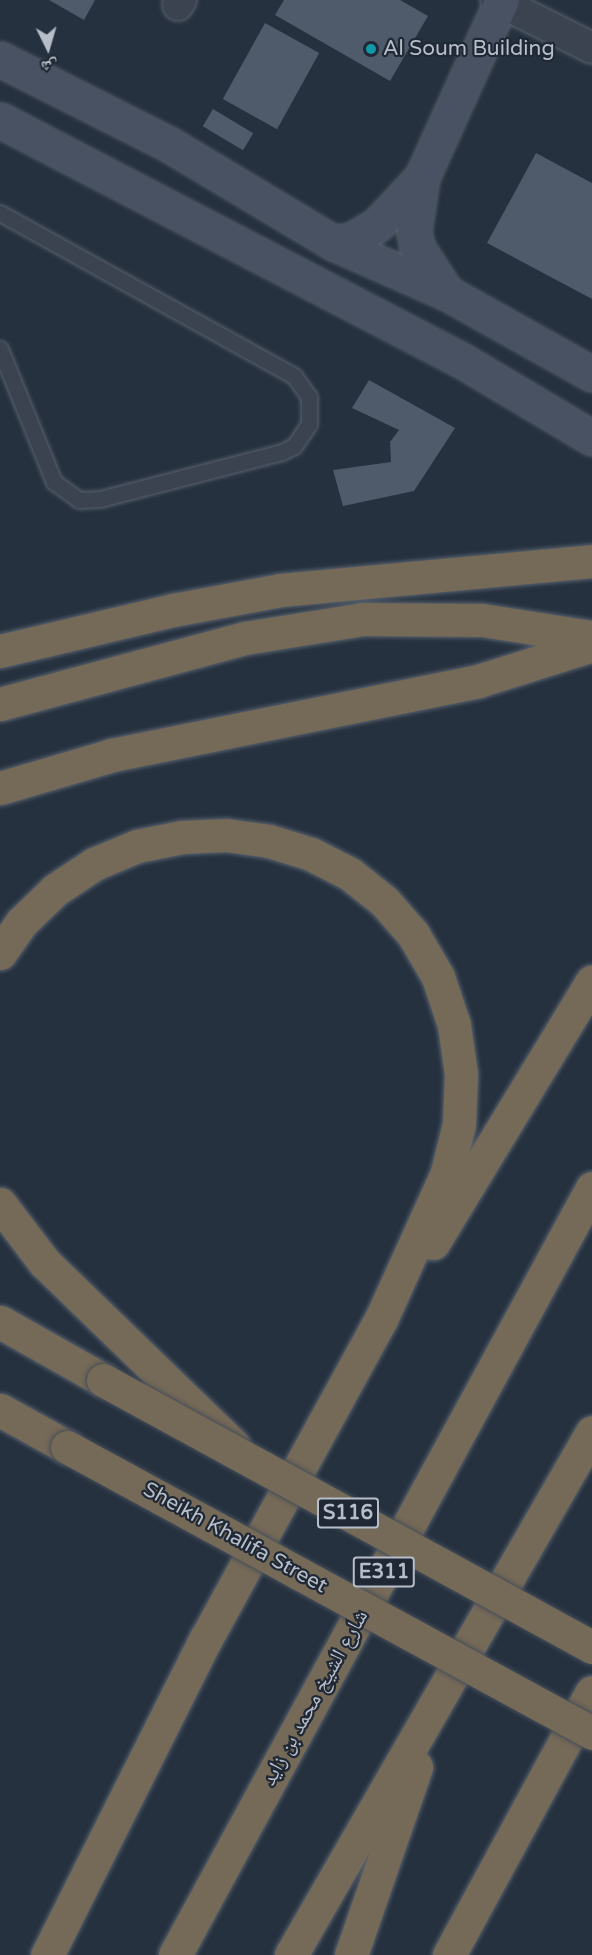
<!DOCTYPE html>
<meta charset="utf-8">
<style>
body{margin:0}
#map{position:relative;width:592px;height:1955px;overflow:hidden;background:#26313f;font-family:"Varela Round","Noto Naskh Arabic",sans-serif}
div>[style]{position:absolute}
.building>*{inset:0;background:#4f5a6a;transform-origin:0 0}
.roads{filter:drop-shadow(0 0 2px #58616d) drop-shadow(0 0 2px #58616d)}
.lane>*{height:15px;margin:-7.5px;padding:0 7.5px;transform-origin:7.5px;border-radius:7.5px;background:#3a434f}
.street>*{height:30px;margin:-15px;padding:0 15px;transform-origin:15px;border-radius:15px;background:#3a434f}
.secondary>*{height:33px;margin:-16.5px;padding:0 16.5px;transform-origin:16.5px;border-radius:16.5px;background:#485262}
.highway>*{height:33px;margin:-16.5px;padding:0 16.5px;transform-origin:16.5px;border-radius:16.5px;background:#756957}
.bridges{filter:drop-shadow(0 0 2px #454e5a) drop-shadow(0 0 2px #454e5a)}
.highway-bridge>*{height:33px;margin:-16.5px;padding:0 16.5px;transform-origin:16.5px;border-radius:16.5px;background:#756957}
.dots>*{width:16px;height:16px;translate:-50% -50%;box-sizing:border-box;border:3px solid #1f2834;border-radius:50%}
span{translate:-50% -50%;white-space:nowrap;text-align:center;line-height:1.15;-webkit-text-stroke:4.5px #1f2834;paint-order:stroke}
.shield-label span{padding:2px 4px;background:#1f2834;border:2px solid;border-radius:4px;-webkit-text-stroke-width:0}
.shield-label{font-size:20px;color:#b6beca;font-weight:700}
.poi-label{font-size:21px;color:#b6beca}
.left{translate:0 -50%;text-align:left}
.street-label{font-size:21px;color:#b6beca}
.north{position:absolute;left:18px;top:18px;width:60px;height:60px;-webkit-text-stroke:4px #1f2834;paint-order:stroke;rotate:175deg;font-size:16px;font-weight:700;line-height:24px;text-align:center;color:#b6beca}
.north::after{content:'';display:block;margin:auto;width:21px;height:27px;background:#b6beca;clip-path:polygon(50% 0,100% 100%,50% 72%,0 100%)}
</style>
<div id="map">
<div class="building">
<i style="clip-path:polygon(49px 0,95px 0,84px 20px)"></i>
<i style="clip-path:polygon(284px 0,400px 0,428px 16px,390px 81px,275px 15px)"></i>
<i style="left:265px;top:23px;width:62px;height:87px;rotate:29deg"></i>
<i style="left:213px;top:109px;width:47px;height:20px;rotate:31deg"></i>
<i style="clip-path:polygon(536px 153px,592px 183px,592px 299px,487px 243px)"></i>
<i style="clip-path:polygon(369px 380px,455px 428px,414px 491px,343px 506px,333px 470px,391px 462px,390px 442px,399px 430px,352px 408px)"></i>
</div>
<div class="roads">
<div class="lane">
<i style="left:0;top:213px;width:336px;rotate:29deg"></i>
<i style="left:294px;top:376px;width:26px;rotate:54deg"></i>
<i style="left:309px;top:397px;width:27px;rotate:90deg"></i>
<i style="left:309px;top:424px;width:27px;rotate:124deg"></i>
<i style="left:294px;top:446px;width:13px;rotate:153deg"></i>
<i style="left:282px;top:452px;width:188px;rotate:165.5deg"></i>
<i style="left:100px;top:499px;width:21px;rotate:177deg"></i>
<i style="left:79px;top:500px;width:31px;rotate:-144deg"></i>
<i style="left:54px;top:482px;width:144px;rotate:-112.1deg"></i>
</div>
<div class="street">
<i style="left:496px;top:0;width:107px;rotate:26.6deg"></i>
<i style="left:178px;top:5px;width:6px;rotate:-59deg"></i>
</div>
<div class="secondary">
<i style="left:0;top:59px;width:191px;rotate:26.8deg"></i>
<i style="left:170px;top:145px;width:191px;rotate:30.9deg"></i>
<i style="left:334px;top:243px;width:124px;rotate:23.9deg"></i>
<i style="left:447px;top:293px;width:166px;rotate:29.2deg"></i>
<i style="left:0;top:120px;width:522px;rotate:27.5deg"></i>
<i style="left:463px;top:361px;width:150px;rotate:30.8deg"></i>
<i style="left:334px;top:243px;width:17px;rotate:-10deg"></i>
<i style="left:351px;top:240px;width:30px;rotate:-30deg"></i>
<i style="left:377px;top:225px;width:66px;rotate:-46.8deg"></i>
<i style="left:446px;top:292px;width:54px;rotate:-122.8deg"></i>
<i style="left:417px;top:247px;width:16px;rotate:-101deg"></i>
<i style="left:414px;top:231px;width:55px;rotate:-81.6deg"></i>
<i style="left:422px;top:177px;width:194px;rotate:-65.7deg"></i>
</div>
<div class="highway">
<i style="left:0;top:651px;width:178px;rotate:-13.3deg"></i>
<i style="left:173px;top:610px;width:110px;rotate:-10.5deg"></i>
<i style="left:281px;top:590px;width:312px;rotate:-5.3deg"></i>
<i style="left:0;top:704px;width:254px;rotate:-15.1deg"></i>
<i style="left:245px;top:638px;width:120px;rotate:-9.1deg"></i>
<i style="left:363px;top:619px;width:119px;rotate:0.5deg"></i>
<i style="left:482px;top:620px;width:111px;rotate:8.8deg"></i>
<i style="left:0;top:788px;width:117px;rotate:-16.4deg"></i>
<i style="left:112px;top:755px;width:373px;rotate:-11.4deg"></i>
<i style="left:478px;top:681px;width:120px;rotate:-17.5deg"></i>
<i style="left:0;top:953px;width:38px;rotate:-55deg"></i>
<i style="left:22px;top:922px;width:46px;rotate:-44.1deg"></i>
<i style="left:55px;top:890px;width:47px;rotate:-33.7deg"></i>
<i style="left:94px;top:864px;width:47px;rotate:-22.7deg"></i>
<i style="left:137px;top:846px;width:46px;rotate:-11.3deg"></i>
<i style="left:182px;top:837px;width:44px;rotate:-2.6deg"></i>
<i style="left:226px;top:835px;width:43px;rotate:7.9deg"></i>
<i style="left:269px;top:841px;width:44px;rotate:17.2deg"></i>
<i style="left:311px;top:854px;width:44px;rotate:27.1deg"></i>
<i style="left:350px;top:874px;width:43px;rotate:38.5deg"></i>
<i style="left:384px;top:901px;width:44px;rotate:48.7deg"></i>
<i style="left:413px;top:934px;width:50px;rotate:59.8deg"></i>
<i style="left:438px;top:977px;width:51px;rotate:71.6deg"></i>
<i style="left:454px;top:1025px;width:49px;rotate:81.9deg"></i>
<i style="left:461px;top:1074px;width:50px;rotate:92.3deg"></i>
<i style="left:459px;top:1124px;width:50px;rotate:103.8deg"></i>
<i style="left:447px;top:1173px;width:160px;rotate:114.3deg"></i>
<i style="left:381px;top:1319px;width:364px;rotate:118.7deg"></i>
<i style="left:206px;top:1638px;width:355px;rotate:116.6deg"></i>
<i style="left:0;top:1204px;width:73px;rotate:52.8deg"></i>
<i style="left:44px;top:1262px;width:264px;rotate:44.1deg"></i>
<i style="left:433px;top:1243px;width:306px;rotate:-58.7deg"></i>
<i style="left:0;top:1322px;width:118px;rotate:29.4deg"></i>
<i style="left:0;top:1410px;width:77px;rotate:28.9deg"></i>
<i style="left:175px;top:1955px;width:873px;rotate:-61.47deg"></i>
<i style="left:291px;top:1955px;width:603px;rotate:-60.08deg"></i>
<i style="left:351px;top:1955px;width:199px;rotate:-70.9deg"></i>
<i style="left:449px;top:1955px;width:299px;rotate:-61.5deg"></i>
</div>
</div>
<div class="bridges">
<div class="highway-bridge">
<i style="left:103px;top:1380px;width:557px;rotate:28.64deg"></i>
<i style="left:67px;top:1447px;width:598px;rotate:28.58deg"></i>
</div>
</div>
<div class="dots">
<i style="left:371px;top:49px;background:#0f9aa8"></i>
</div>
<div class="shield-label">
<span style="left:348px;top:1513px">S116</span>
<span style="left:384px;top:1572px">E311</span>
</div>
<div class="poi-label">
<span class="left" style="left:383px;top:49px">Al Soum Building</span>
</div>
<div class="street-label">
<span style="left:235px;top:1538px;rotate:29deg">Sheikh Khalifa Street</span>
<span style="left:315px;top:1698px;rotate:-61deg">شارع الشيخ محمد بن زايد</span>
</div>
<div class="north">ش</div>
</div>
